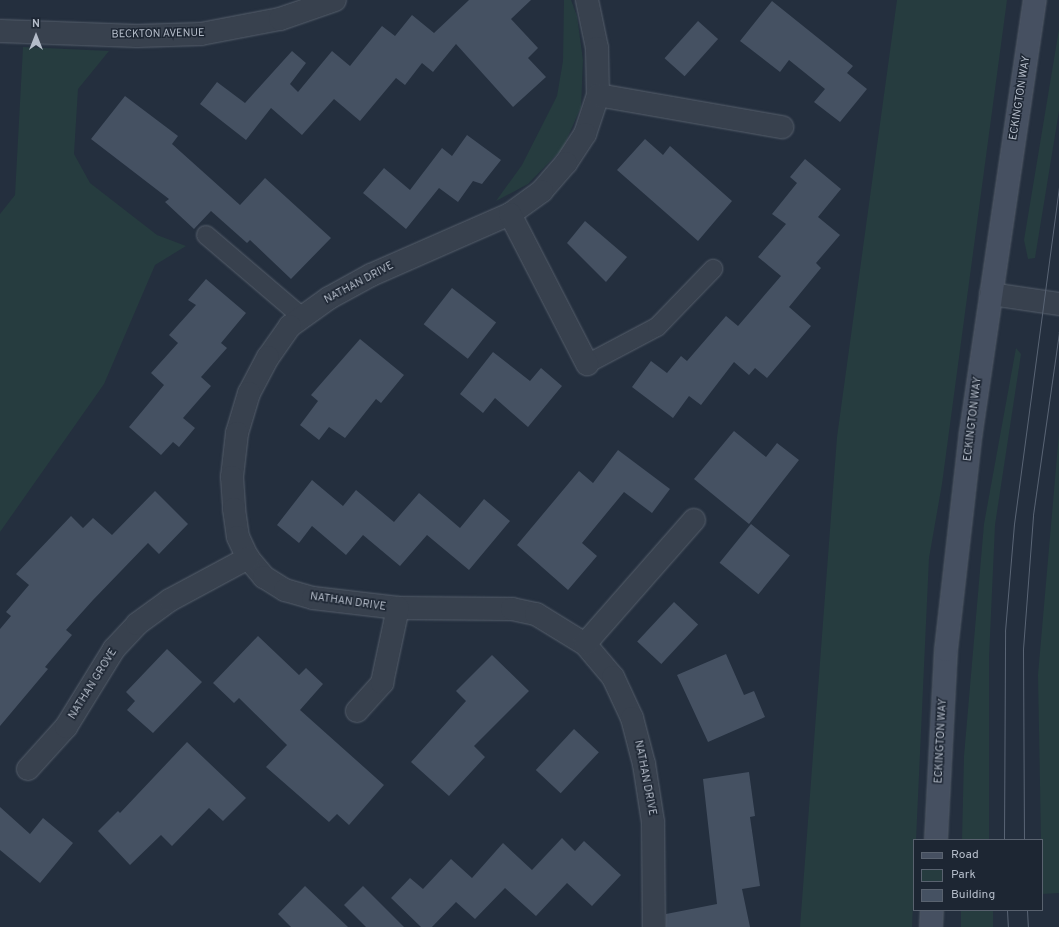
<!DOCTYPE html>
<style>
body{margin:0}
#map{position:relative;width:1059px;height:927px;overflow:hidden;background:#242f3e;font-family:Overpass,sans-serif}
div>[style]{position:absolute}
.green>*{inset:0;background:#263c3f;transform-origin:0 0}
.building>*{inset:0;background:#455162;transform-origin:0 0}
.roads{filter:drop-shadow(0 0 1px #565f6c) drop-shadow(0 0 1px #565f6c)}
.lane>*{height:18px;margin:-9px;padding:0 9px;transform-origin:9px;border-radius:9px;background:#38414e}
.street>*{height:22px;margin:-11px;padding:0 11px;transform-origin:11px;border-radius:11px;background:#38414e}
.secondary>*{height:22px;margin:-11px;padding:0 11px;transform-origin:11px;border-radius:11px;background:#465061}
.tram>*{height:1px;margin:-0.5px;padding:0 0.5px;transform-origin:0.5px;border-radius:0.5px;background:#5a6575}
span{translate:-50% -50%;white-space:nowrap;text-align:center;line-height:1.15;-webkit-text-stroke:3px #1d2633;paint-order:stroke}
.street-label{font-size:11px;color:#b4bcc9}
.legend{position:absolute;left:913px;top:839px;width:130px;height:72px;box-sizing:border-box;background:#1d2633;border:1px solid #59626f;margin:0;padding:5px 7px;list-style:none;font-size:12px;color:#b4bcc9}
.legend li{display:flex;align-items:center;gap:8px;height:20px}
.legend b{width:20px;border:1px solid #59626f}
.north{position:absolute;left:16px;top:16px;width:40px;height:40px;-webkit-text-stroke:3px #1d2633;paint-order:stroke;rotate:0deg;font-size:11px;font-weight:700;line-height:16px;text-align:center;color:#b4bcc9}
.north::after{content:'';display:block;margin:auto;width:14px;height:18px;background:#b4bcc9;clip-path:polygon(50% 0,100% 100%,50% 72%,0 100%)}
</style>
<div id="map">
<div class="green">
<i style="clip-path:polygon(564px 0,571px 0,577px 16px,583px 60px,581px 107px,563px 148px,528px 184px,496px 201px,522px 165px,557px 96px,563px 61px)"></i>
<i style="clip-path:polygon(897px 0,1007px 0,942px 484px,929px 558px,912px 927px,800px 927px,837px 437px)"></i>
<i style="clip-path:polygon(1059px 29px,1059px 111px,1035px 258px,1028px 259px,1024px 240px)"></i>
<i style="clip-path:polygon(23px 47px,109px 51px,78px 89px,74px 154px,90px 183px,157px 235px,186px 246px,155px 265px,104px 384px,0 532px,0 214px,15px 195px)"></i>
<i style="clip-path:polygon(1016px 348px,1021px 354px,995px 525px,989px 658px,989px 840px,962px 840px,964px 756px,984px 524px)"></i>
<i style="clip-path:polygon(1059px 433px,1059px 893px,1042px 894px,1038px 675px)"></i>
<i style="left:961px;top:910px;width:32px;height:17px"></i>
</div>
<div class="building">
<i style="clip-path:polygon(469px 0,531px 0,511px 19px,538px 48px,528px 58px,546px 77px,513px 107px,456px 44px,433px 72px,422px 63px,405px 85px,396px 78px,360px 121px,334px 99px,302px 135px,271px 108px,246px 140px,200px 104px,217px 82px,245px 103px,292px 51px,306px 63px,290px 84px,298px 92px,332px 51px,350px 66px,382px 26px,395px 36px,412px 15px,434px 33px)"></i>
<i style="clip-path:polygon(772px 1px,853px 66px,847px 73px,867px 89px,840px 122px,814px 102px,825px 89px,789px 60px,780px 72px,740px 41px)"></i>
<i style="left:698px;top:21px;width:27px;height:50px;rotate:42deg"></i>
<i style="clip-path:polygon(125px 96px,178px 136px,172px 144px,240px 205px,265px 178px,331px 238px,291px 279px,250px 240px,247px 243px,211px 211px,194px 229px,165px 202px,169px 199px,91px 139px)"></i>
<i style="clip-path:polygon(467px 135px,501px 160px,482px 184px,473px 181px,458px 202px,439px 188px,406px 229px,363px 193px,384px 168px,410px 190px,442px 148px,452px 156px)"></i>
<i style="clip-path:polygon(645px 139px,663px 155px,670px 146px,732px 201px,698px 241px,617px 170px)"></i>
<i style="clip-path:polygon(805px 159px,841px 189px,818px 217px,840px 235px,816px 263px,821px 268px,789px 307px,811px 326px,767px 378px,755px 368px,749px 375px,734px 362px,701px 405px,689px 396px,673px 418px,632px 387px,651px 361px,667px 373px,681px 356px,687px 361px,726px 316px,738px 326px,781px 276px,758px 257px,786px 224px,772px 214px,797px 183px,790px 177px)"></i>
<i style="clip-path:polygon(585px 221px,627px 257px,606px 282px,567px 243px)"></i>
<i style="clip-path:polygon(206px 279px,246px 313px,221px 343px,227px 348px,201px 377px,211px 386px,183px 418px,195px 428px,179px 447px,173px 442px,161px 455px,129px 427px,164px 385px,151px 373px,178px 343px,169px 335px,196px 305px,188px 300px)"></i>
<i style="left:452px;top:288px;width:56px;height:46px;rotate:38deg"></i>
<i style="clip-path:polygon(360px 339px,404px 375px,381px 403px,376px 399px,345px 438px,329px 427px,319px 440px,300px 425px,318px 401px,311px 395px)"></i>
<i style="clip-path:polygon(493px 352px,530px 381px,541px 368px,562px 386px,528px 427px,495px 398px,483px 413px,460px 394px)"></i>
<i style="clip-path:polygon(734px 431px,766px 457px,777px 443px,799px 460px,749px 524px,694px 479px)"></i>
<i style="clip-path:polygon(618px 450px,670px 489px,652px 513px,624px 492px,582px 543px,597px 556px,568px 590px,517px 545px,579px 471px,593px 483px)"></i>
<i style="clip-path:polygon(312px 480px,343px 506px,356px 490px,394px 522px,419px 493px,460px 528px,484px 499px,510px 521px,469px 570px,427px 535px,400px 566px,363px 535px,346px 555px,312px 526px,299px 543px,277px 525px)"></i>
<i style="clip-path:polygon(155px 491px,188px 524px,159px 554px,148px 543px,93px 600px,66px 630px,72px 635px,45px 667px,48px 669px,0 726px,0 629px,11px 616px,6px 612px,29px 585px,16px 574px,71px 516px,83px 528px,93px 518px,112px 535px)"></i>
<i style="left:751px;top:524px;width:50px;height:50px;rotate:39deg"></i>
<i style="left:674px;top:602px;width:33px;height:54px;rotate:43deg"></i>
<i style="clip-path:polygon(258px 636px,299px 675px,306px 668px,323px 684px,300px 710px,384px 785px,349px 825px,337px 814px,329px 822px,266px 767px,287px 745px,239px 698px,234px 703px,213px 683px)"></i>
<i style="clip-path:polygon(167px 649px,202px 682px,153px 733px,127px 710px,135px 701px,126px 692px)"></i>
<i style="clip-path:polygon(726px 654px,744px 695px,754px 691px,765px 717px,708px 742px,677px 675px)"></i>
<i style="clip-path:polygon(492px 655px,529px 691px,474px 746px,485px 757px,449px 796px,411px 762px,466px 701px,456px 691px)"></i>
<i style="left:574px;top:729px;width:34px;height:56px;rotate:43deg"></i>
<i style="clip-path:polygon(187px 742px,246px 798px,223px 821px,209px 808px,172px 846px,161px 835px,130px 865px,98px 831px,118px 811px,120px 813px)"></i>
<i style="clip-path:polygon(749px 772px,755px 816px,750px 817px,760px 886px,742px 889px,750px 927px,666px 927px,666px 914px,717px 904px,703px 779px)"></i>
<i style="clip-path:polygon(0 807px,30px 834px,43px 818px,73px 843px,40px 883px,0 850px)"></i>
<i style="clip-path:polygon(562px 838px,575px 851px,584px 841px,621px 875px,592px 906px,567px 883px,536px 916px,505px 888px,475px 919px,456px 902px,432px 927px,421px 927px,391px 898px,410px 878px,423px 889px,451px 859px,472px 878px,503px 843px,532px 870px)"></i>
<i style="clip-path:polygon(305px 886px,348px 927px,291px 927px,278px 914px)"></i>
<i style="clip-path:polygon(363px 886px,404px 927px,366px 927px,344px 905px)"></i>
</div>
<div class="roads">
<div class="lane">
<i style="left:206px;top:235px;width:126px;rotate:40.5deg"></i>
<i style="left:587px;top:364px;width:79px;rotate:-27.9deg"></i>
<i style="left:657px;top:327px;width:81px;rotate:-46deg"></i>
</div>
<div class="street">
<i style="left:587px;top:0;width:49px;rotate:78.2deg"></i>
<i style="left:597px;top:48px;width:47px;rotate:88.8deg"></i>
<i style="left:598px;top:95px;width:41px;rotate:108.4deg"></i>
<i style="left:585px;top:134px;width:35px;rotate:123deg"></i>
<i style="left:566px;top:163px;width:37px;rotate:131deg"></i>
<i style="left:542px;top:191px;width:39px;rotate:144deg"></i>
<i style="left:510px;top:214px;width:152px;rotate:156.3deg"></i>
<i style="left:371px;top:275px;width:48px;rotate:151.3deg"></i>
<i style="left:329px;top:298px;width:48px;rotate:144.3deg"></i>
<i style="left:290px;top:326px;width:38px;rotate:125deg"></i>
<i style="left:268px;top:357px;width:41px;rotate:117.8deg"></i>
<i style="left:249px;top:393px;width:42px;rotate:106.7deg"></i>
<i style="left:237px;top:433px;width:44px;rotate:96.5deg"></i>
<i style="left:232px;top:477px;width:32px;rotate:86deg"></i>
<i style="left:234px;top:509px;width:28px;rotate:82deg"></i>
<i style="left:238px;top:537px;width:23px;rotate:65deg"></i>
<i style="left:248px;top:558px;width:25px;rotate:50deg"></i>
<i style="left:264px;top:577px;width:25px;rotate:32deg"></i>
<i style="left:285px;top:590px;width:29px;rotate:16deg"></i>
<i style="left:313px;top:598px;width:86px;rotate:6.7deg"></i>
<i style="left:398px;top:608px;width:114px;rotate:0.5deg"></i>
<i style="left:512px;top:609px;width:25px;rotate:12deg"></i>
<i style="left:536px;top:614px;width:57px;rotate:31.5deg"></i>
<i style="left:585px;top:644px;width:43px;rotate:49.7deg"></i>
<i style="left:613px;top:677px;width:45px;rotate:65.1deg"></i>
<i style="left:632px;top:718px;width:48px;rotate:75.4deg"></i>
<i style="left:644px;top:764px;width:59px;rotate:81.2deg"></i>
<i style="left:653px;top:822px;width:105px;rotate:89.5deg"></i>
<i style="left:0;top:31px;width:137px;rotate:2.1deg"></i>
<i style="left:137px;top:36px;width:64px;rotate:-1.8deg"></i>
<i style="left:201px;top:34px;width:80px;rotate:-10.8deg"></i>
<i style="left:280px;top:19px;width:58px;rotate:-19.1deg"></i>
<i style="left:598px;top:95px;width:187px;rotate:9.9deg"></i>
<i style="left:510px;top:214px;width:169px;rotate:62.8deg"></i>
<i style="left:991px;top:294px;width:69px;rotate:8.4deg"></i>
<i style="left:585px;top:644px;width:165px;rotate:-48.7deg"></i>
<i style="left:357px;top:711px;width:38px;rotate:-48deg"></i>
<i style="left:382px;top:683px;width:77px;rotate:-78deg"></i>
<i style="left:28px;top:769px;width:57px;rotate:-47.9deg"></i>
<i style="left:66px;top:727px;width:92px;rotate:-58.4deg"></i>
<i style="left:114px;top:649px;width:34px;rotate:-47deg"></i>
<i style="left:137px;top:624px;width:41px;rotate:-36deg"></i>
<i style="left:170px;top:600px;width:89px;rotate:-28.3deg"></i>
</div>
<div class="secondary">
<i style="left:936px;top:840px;width:190px;rotate:-87deg"></i>
<i style="left:946px;top:650px;width:219px;rotate:-83.5deg"></i>
<i style="left:971px;top:432px;width:437px;rotate:-81.6deg"></i>
<i style="left:931px;top:927px;width:17px;rotate:-87deg"></i>
</div>
</div>
<div class="tram">
<i style="left:1004px;top:840px;width:209px;rotate:-89.7deg"></i>
<i style="left:1005px;top:631px;width:107px;rotate:-85.2deg"></i>
<i style="left:1014px;top:524px;width:341px;rotate:-82.4deg"></i>
<i style="left:1024px;top:840px;width:191px;rotate:-90.3deg"></i>
<i style="left:1023px;top:649px;width:134px;rotate:-85.7deg"></i>
<i style="left:1033px;top:515px;width:185px;rotate:-81.9deg"></i>
<i style="left:1007px;top:910px;width:17px;rotate:87deg"></i>
<i style="left:1027px;top:910px;width:17px;rotate:87deg"></i>
</div>
<div class="street-label">
<span style="left:158px;top:34px;rotate:-1deg">BECKTON AVENUE</span>
<span style="left:1020px;top:98px;rotate:-81deg">ECKINGTON WAY</span>
<span style="left:359px;top:283px;rotate:-28deg">NATHAN DRIVE</span>
<span style="left:973px;top:419px;rotate:-83deg">ECKINGTON WAY</span>
<span style="left:348px;top:602px;rotate:8deg">NATHAN DRIVE</span>
<span style="left:93px;top:684px;rotate:-58deg">NATHAN GROVE</span>
<span style="left:941px;top:741px;rotate:-87deg">ECKINGTON WAY</span>
<span style="left:645px;top:778px;rotate:79deg">NATHAN DRIVE</span>
</div>
<ul class="legend">
<li><b style="height:5px;background:#465061"></b>Road</li>
<li><b style="height:11px;background:#263c3f"></b>Park</li>
<li><b style="height:11px;background:#455162"></b>Building</li>
</ul>
<div class="north">N</div>
</div>
